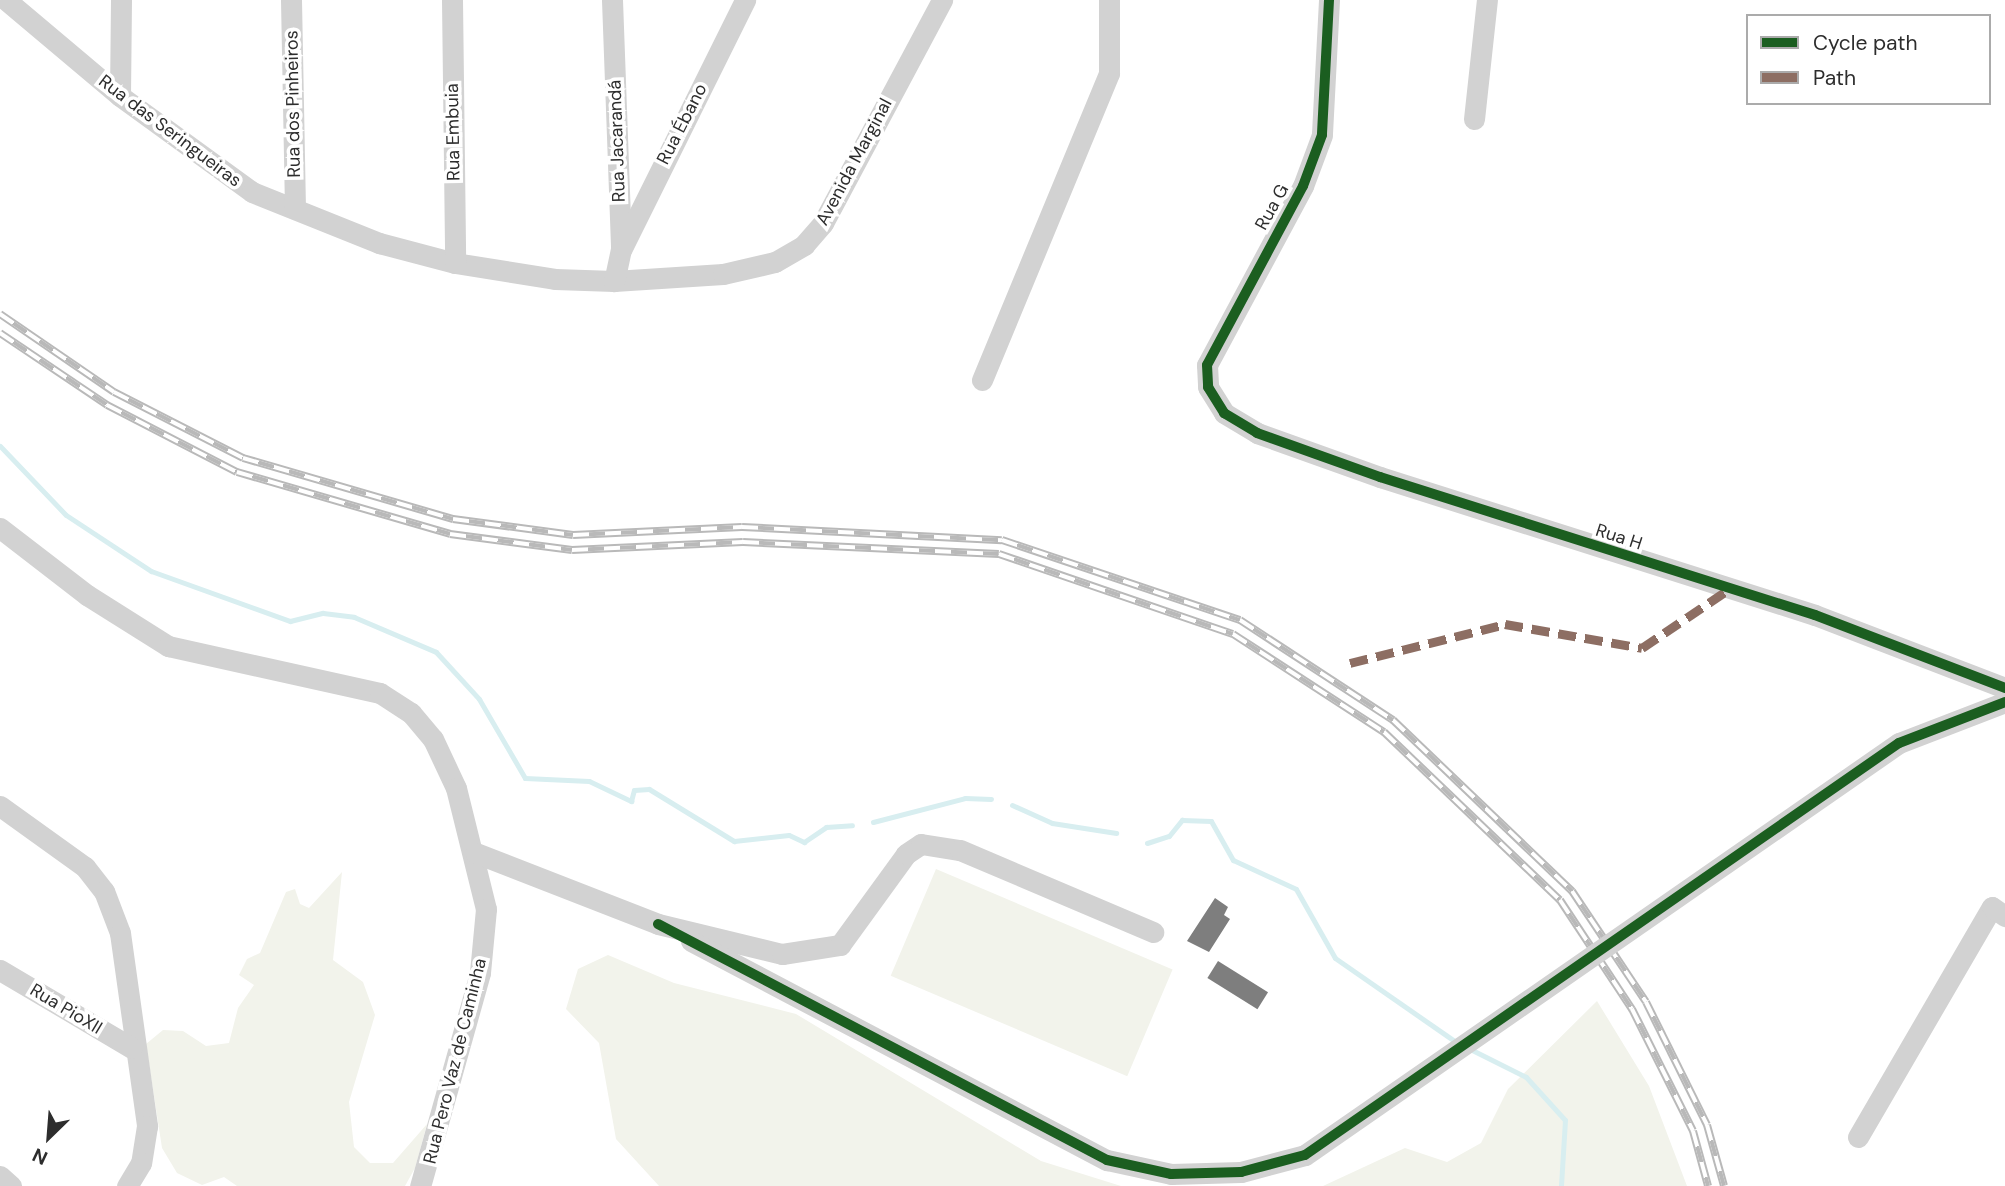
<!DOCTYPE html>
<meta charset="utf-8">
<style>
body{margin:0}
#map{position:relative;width:2005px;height:1186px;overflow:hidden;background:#fff;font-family:"DM Sans",sans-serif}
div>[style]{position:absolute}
.green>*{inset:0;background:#f2f3eb;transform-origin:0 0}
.stream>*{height:5px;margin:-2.5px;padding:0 2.5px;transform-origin:2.5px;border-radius:2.5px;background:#d8eef0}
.building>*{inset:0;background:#7e7e7e;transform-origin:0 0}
.street>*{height:21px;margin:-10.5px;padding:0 10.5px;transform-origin:10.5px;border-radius:10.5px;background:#d2d2d2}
.rail>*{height:8px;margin-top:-4px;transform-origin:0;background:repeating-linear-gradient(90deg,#fff 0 16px,#b9b9b9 0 32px);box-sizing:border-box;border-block:2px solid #b9b9b9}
.street-bridge>*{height:21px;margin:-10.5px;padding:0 10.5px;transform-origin:10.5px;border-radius:10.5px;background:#d2d2d2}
.quiet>*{height:9px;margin-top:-4.5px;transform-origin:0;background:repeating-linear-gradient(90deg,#8d6e63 0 18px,transparent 0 27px)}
.cycleway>*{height:10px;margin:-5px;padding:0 5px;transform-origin:5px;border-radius:5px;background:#1b5e20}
span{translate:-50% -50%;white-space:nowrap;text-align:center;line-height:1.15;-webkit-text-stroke:7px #fff;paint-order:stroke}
.street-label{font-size:18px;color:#2d2d2d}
.legend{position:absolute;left:1746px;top:14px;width:245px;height:91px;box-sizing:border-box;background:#fff;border:2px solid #ababab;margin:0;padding:9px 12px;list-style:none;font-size:21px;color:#2d2d2d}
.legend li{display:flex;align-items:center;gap:14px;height:35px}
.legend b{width:35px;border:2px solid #ababab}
.north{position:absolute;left:14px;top:1102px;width:70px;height:70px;-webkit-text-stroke:5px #fff;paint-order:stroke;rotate:205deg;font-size:19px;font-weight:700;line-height:28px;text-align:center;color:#2d2d2d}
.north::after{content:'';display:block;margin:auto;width:24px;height:32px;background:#2d2d2d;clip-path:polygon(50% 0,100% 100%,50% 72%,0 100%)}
</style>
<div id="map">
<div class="green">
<i style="left:936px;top:869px;width:257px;height:116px;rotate:23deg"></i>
<i style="clip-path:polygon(342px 872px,333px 960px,363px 982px,375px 1015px,349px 1102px,354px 1147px,370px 1163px,393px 1163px,427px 1124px,415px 1168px,405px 1186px,237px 1186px,224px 1177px,202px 1185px,177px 1173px,162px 1148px,146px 1044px,163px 1030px,183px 1031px,206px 1046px,229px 1043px,238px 1008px,254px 985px,239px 975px,247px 959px,260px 953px,286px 892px,295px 889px,300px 904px,309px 908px)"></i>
<i style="clip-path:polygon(608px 955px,674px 983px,796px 1014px,1041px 1161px,1121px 1186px,659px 1186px,616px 1139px,599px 1043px,566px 1009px,578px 969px)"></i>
<i style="clip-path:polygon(1597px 1001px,1649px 1086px,1687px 1186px,1323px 1186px,1405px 1148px,1447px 1162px,1481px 1143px,1508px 1089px)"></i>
</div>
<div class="stream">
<i style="left:0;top:446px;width:95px;rotate:46.3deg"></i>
<i style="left:66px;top:515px;width:102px;rotate:33.4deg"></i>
<i style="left:151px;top:571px;width:148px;rotate:19.8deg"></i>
<i style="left:290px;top:621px;width:34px;rotate:-14deg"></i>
<i style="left:323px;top:613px;width:31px;rotate:7deg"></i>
<i style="left:354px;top:617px;width:89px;rotate:23.1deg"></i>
<i style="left:436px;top:652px;width:64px;rotate:47.5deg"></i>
<i style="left:479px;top:699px;width:91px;rotate:59.8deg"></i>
<i style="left:525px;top:778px;width:64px;rotate:2.7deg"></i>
<i style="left:589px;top:781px;width:47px;rotate:25.5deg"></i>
<i style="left:631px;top:801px;width:11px;rotate:-75deg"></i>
<i style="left:634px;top:790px;width:15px;rotate:-4deg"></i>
<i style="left:649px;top:789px;width:100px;rotate:31.5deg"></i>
<i style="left:734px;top:841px;width:55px;rotate:-6.2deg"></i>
<i style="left:789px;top:835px;width:17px;rotate:25deg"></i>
<i style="left:804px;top:842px;width:27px;rotate:-34deg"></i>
<i style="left:826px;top:827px;width:26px;rotate:-4deg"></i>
<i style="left:1012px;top:805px;width:44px;rotate:24.2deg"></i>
<i style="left:1052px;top:823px;width:65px;rotate:8.9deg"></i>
<i style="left:873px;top:822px;width:95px;rotate:-14.6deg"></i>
<i style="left:965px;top:798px;width:26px;rotate:2deg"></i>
<i style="left:1147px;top:843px;width:23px;rotate:-18deg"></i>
<i style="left:1169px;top:836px;width:21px;rotate:-51deg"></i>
<i style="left:1182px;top:820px;width:29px;rotate:2deg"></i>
<i style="left:1211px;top:821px;width:45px;rotate:60.6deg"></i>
<i style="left:1233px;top:860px;width:69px;rotate:24.7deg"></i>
<i style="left:1296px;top:889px;width:79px;rotate:60.5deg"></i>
<i style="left:1335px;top:958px;width:147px;rotate:34.8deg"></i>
<i style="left:1468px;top:1048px;width:65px;rotate:26.6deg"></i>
<i style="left:1526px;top:1077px;width:58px;rotate:47.8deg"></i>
<i style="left:1565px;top:1120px;width:66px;rotate:93.5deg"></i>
</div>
<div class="building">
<i style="clip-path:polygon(1215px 898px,1228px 907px,1224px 915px,1230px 919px,1209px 952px,1187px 941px)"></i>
<i style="left:1218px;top:961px;width:59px;height:20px;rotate:32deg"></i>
</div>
<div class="street">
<i style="left:6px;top:0;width:149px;rotate:40.1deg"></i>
<i style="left:120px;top:96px;width:163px;rotate:36deg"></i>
<i style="left:252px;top:192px;width:137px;rotate:21.9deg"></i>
<i style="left:379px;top:243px;width:79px;rotate:14.7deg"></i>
<i style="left:455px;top:263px;width:101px;rotate:9.1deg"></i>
<i style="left:555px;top:279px;width:59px;rotate:1.9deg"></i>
<i style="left:614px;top:281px;width:109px;rotate:-3.7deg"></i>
<i style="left:723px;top:274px;width:53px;rotate:-13deg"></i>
<i style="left:775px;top:262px;width:34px;rotate:-30deg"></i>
<i style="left:804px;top:245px;width:29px;rotate:-49deg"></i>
<i style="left:823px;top:223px;width:253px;rotate:-61.9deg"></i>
<i style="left:291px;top:0;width:209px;rotate:88.9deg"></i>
<i style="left:452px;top:0;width:263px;rotate:89.3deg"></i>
<i style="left:612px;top:0;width:249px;rotate:87.9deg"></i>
<i style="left:621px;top:249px;width:33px;rotate:102deg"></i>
<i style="left:1329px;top:0;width:135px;rotate:93deg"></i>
<i style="left:1322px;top:135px;width:54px;rotate:110.4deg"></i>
<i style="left:1303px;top:186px;width:203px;rotate:118.2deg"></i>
<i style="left:1207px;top:365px;width:22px;rotate:87deg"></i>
<i style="left:1208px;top:387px;width:31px;rotate:58deg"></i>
<i style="left:1224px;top:413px;width:39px;rotate:31deg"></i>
<i style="left:1257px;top:433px;width:131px;rotate:19.7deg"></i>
<i style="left:1380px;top:477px;width:456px;rotate:17.6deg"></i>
<i style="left:1815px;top:615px;width:204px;rotate:21deg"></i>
<i style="left:120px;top:96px;width:96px;rotate:-89.4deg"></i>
<i style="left:1474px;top:119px;width:120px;rotate:-83.8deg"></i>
<i style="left:622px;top:248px;width:277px;rotate:-63.6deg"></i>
<i style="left:982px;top:380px;width:332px;rotate:-67.5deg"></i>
<i style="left:1109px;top:73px;width:73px;rotate:-90deg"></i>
<i style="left:0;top:528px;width:110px;rotate:37.6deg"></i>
<i style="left:87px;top:595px;width:96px;rotate:32.2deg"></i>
<i style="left:168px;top:646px;width:217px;rotate:12.5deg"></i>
<i style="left:380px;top:693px;width:37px;rotate:33deg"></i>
<i style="left:411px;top:713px;width:34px;rotate:50deg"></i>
<i style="left:433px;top:739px;width:54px;rotate:64.9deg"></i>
<i style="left:456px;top:788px;width:125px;rotate:76.1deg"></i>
<i style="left:486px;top:909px;width:64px;rotate:95.4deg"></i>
<i style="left:480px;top:973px;width:221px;rotate:105.7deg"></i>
<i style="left:1899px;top:743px;width:114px;rotate:-21.1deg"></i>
<i style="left:0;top:806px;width:105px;rotate:35.7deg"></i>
<i style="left:85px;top:867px;width:31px;rotate:52deg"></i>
<i style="left:104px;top:891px;width:45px;rotate:69.1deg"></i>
<i style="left:120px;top:933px;width:195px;rotate:82deg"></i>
<i style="left:147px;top:1126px;width:37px;rotate:99deg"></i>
<i style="left:141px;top:1163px;width:27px;rotate:121deg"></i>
<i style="left:476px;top:853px;width:195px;rotate:21.3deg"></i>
<i style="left:658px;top:924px;width:128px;rotate:13.6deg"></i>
<i style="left:782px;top:954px;width:59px;rotate:-8.8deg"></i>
<i style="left:840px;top:945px;width:112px;rotate:-54deg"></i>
<i style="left:906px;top:854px;width:18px;rotate:-34deg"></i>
<i style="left:921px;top:844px;width:39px;rotate:9deg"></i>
<i style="left:960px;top:850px;width:210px;rotate:23deg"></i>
<i style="left:691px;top:941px;width:470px;rotate:27.8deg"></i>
<i style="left:0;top:970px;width:153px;rotate:30.6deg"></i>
<i style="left:1858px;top:1137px;width:266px;rotate:-59.8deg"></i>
<i style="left:1992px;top:907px;width:16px;rotate:35deg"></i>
<i style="left:0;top:1176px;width:15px;rotate:42deg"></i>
</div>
<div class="rail">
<i style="left:0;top:314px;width:138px;rotate:34.4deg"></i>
<i style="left:114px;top:392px;width:145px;rotate:27.1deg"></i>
<i style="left:243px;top:458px;width:219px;rotate:16.2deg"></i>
<i style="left:453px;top:519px;width:121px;rotate:7.6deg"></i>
<i style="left:573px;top:535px;width:169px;rotate:-2.7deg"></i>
<i style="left:742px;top:527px;width:260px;rotate:2.9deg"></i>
<i style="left:1002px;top:540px;width:251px;rotate:18.6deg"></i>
<i style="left:1240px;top:620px;width:183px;rotate:33.2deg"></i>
<i style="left:1393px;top:720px;width:248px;rotate:43.7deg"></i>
<i style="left:1572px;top:891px;width:133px;rotate:56.3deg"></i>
<i style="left:1646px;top:1002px;width:137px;rotate:63.6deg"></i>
<i style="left:1707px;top:1125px;width:63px;rotate:74.4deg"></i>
<i style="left:0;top:333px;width:129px;rotate:33.9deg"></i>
<i style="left:107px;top:405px;width:146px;rotate:27.3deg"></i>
<i style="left:237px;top:472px;width:222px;rotate:16.2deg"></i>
<i style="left:450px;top:534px;width:123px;rotate:7.5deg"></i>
<i style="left:572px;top:550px;width:171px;rotate:-2.7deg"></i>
<i style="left:743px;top:542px;width:256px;rotate:2.7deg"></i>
<i style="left:999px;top:554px;width:247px;rotate:18.9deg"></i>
<i style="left:1233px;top:634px;width:180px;rotate:33deg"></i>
<i style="left:1384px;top:732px;width:243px;rotate:43.7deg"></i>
<i style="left:1560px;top:900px;width:131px;rotate:56.6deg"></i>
<i style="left:1632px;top:1009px;width:136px;rotate:63.4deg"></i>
<i style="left:1693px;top:1131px;width:57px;rotate:74.7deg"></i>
</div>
<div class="street-bridge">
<i style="left:1107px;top:1160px;width:66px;rotate:12.3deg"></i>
<i style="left:1171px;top:1174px;width:70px;rotate:-1.6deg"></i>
<i style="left:1241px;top:1172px;width:66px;rotate:-14.9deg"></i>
<i style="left:1305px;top:1155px;width:723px;rotate:-34.75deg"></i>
</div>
<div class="quiet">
<i style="left:1350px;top:663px;width:160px;rotate:-14.1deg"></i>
<i style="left:1505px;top:624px;width:139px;rotate:9.9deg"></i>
<i style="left:1642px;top:648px;width:104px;rotate:-34deg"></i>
</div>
<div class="cycleway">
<i style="left:1329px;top:0;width:135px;rotate:93deg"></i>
<i style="left:1322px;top:135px;width:54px;rotate:110.4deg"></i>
<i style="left:1303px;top:186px;width:203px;rotate:118.2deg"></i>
<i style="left:1207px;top:365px;width:22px;rotate:87deg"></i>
<i style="left:1208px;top:387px;width:31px;rotate:58deg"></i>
<i style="left:1224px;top:413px;width:39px;rotate:31deg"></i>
<i style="left:1257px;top:433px;width:131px;rotate:19.7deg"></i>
<i style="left:1380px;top:477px;width:456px;rotate:17.6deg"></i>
<i style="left:1815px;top:615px;width:204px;rotate:21deg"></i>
<i style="left:658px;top:924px;width:507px;rotate:27.73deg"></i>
<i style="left:1107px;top:1160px;width:66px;rotate:12.3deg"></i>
<i style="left:1171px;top:1174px;width:70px;rotate:-1.6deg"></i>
<i style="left:1241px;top:1172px;width:66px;rotate:-14.9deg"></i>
<i style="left:1305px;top:1155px;width:723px;rotate:-34.75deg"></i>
<i style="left:1899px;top:743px;width:114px;rotate:-21.1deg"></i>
</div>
<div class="street-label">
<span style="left:293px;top:104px;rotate:-91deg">Rua dos Pinheiros</span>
<span style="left:682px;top:124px;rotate:-63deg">Rua Ébano</span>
<span style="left:170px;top:131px;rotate:37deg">Rua das Seringueiras</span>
<span style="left:453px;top:132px;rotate:-91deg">Rua Embuia</span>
<span style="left:617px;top:141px;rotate:-92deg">Rua Jacarandá</span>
<span style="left:854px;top:162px;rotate:-62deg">Avenida Marginal</span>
<span style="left:1272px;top:207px;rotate:-61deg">Rua G</span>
<span style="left:1619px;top:537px;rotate:18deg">Rua H</span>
<span style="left:66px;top:1009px;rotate:31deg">Rua PioXII</span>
<span style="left:455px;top:1061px;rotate:-76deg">Rua Pero Vaz de Caminha</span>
</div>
<ul class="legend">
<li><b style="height:9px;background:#1b5e20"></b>Cycle path</li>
<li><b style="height:9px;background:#8d6e63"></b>Path</li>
</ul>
<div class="north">N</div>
</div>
